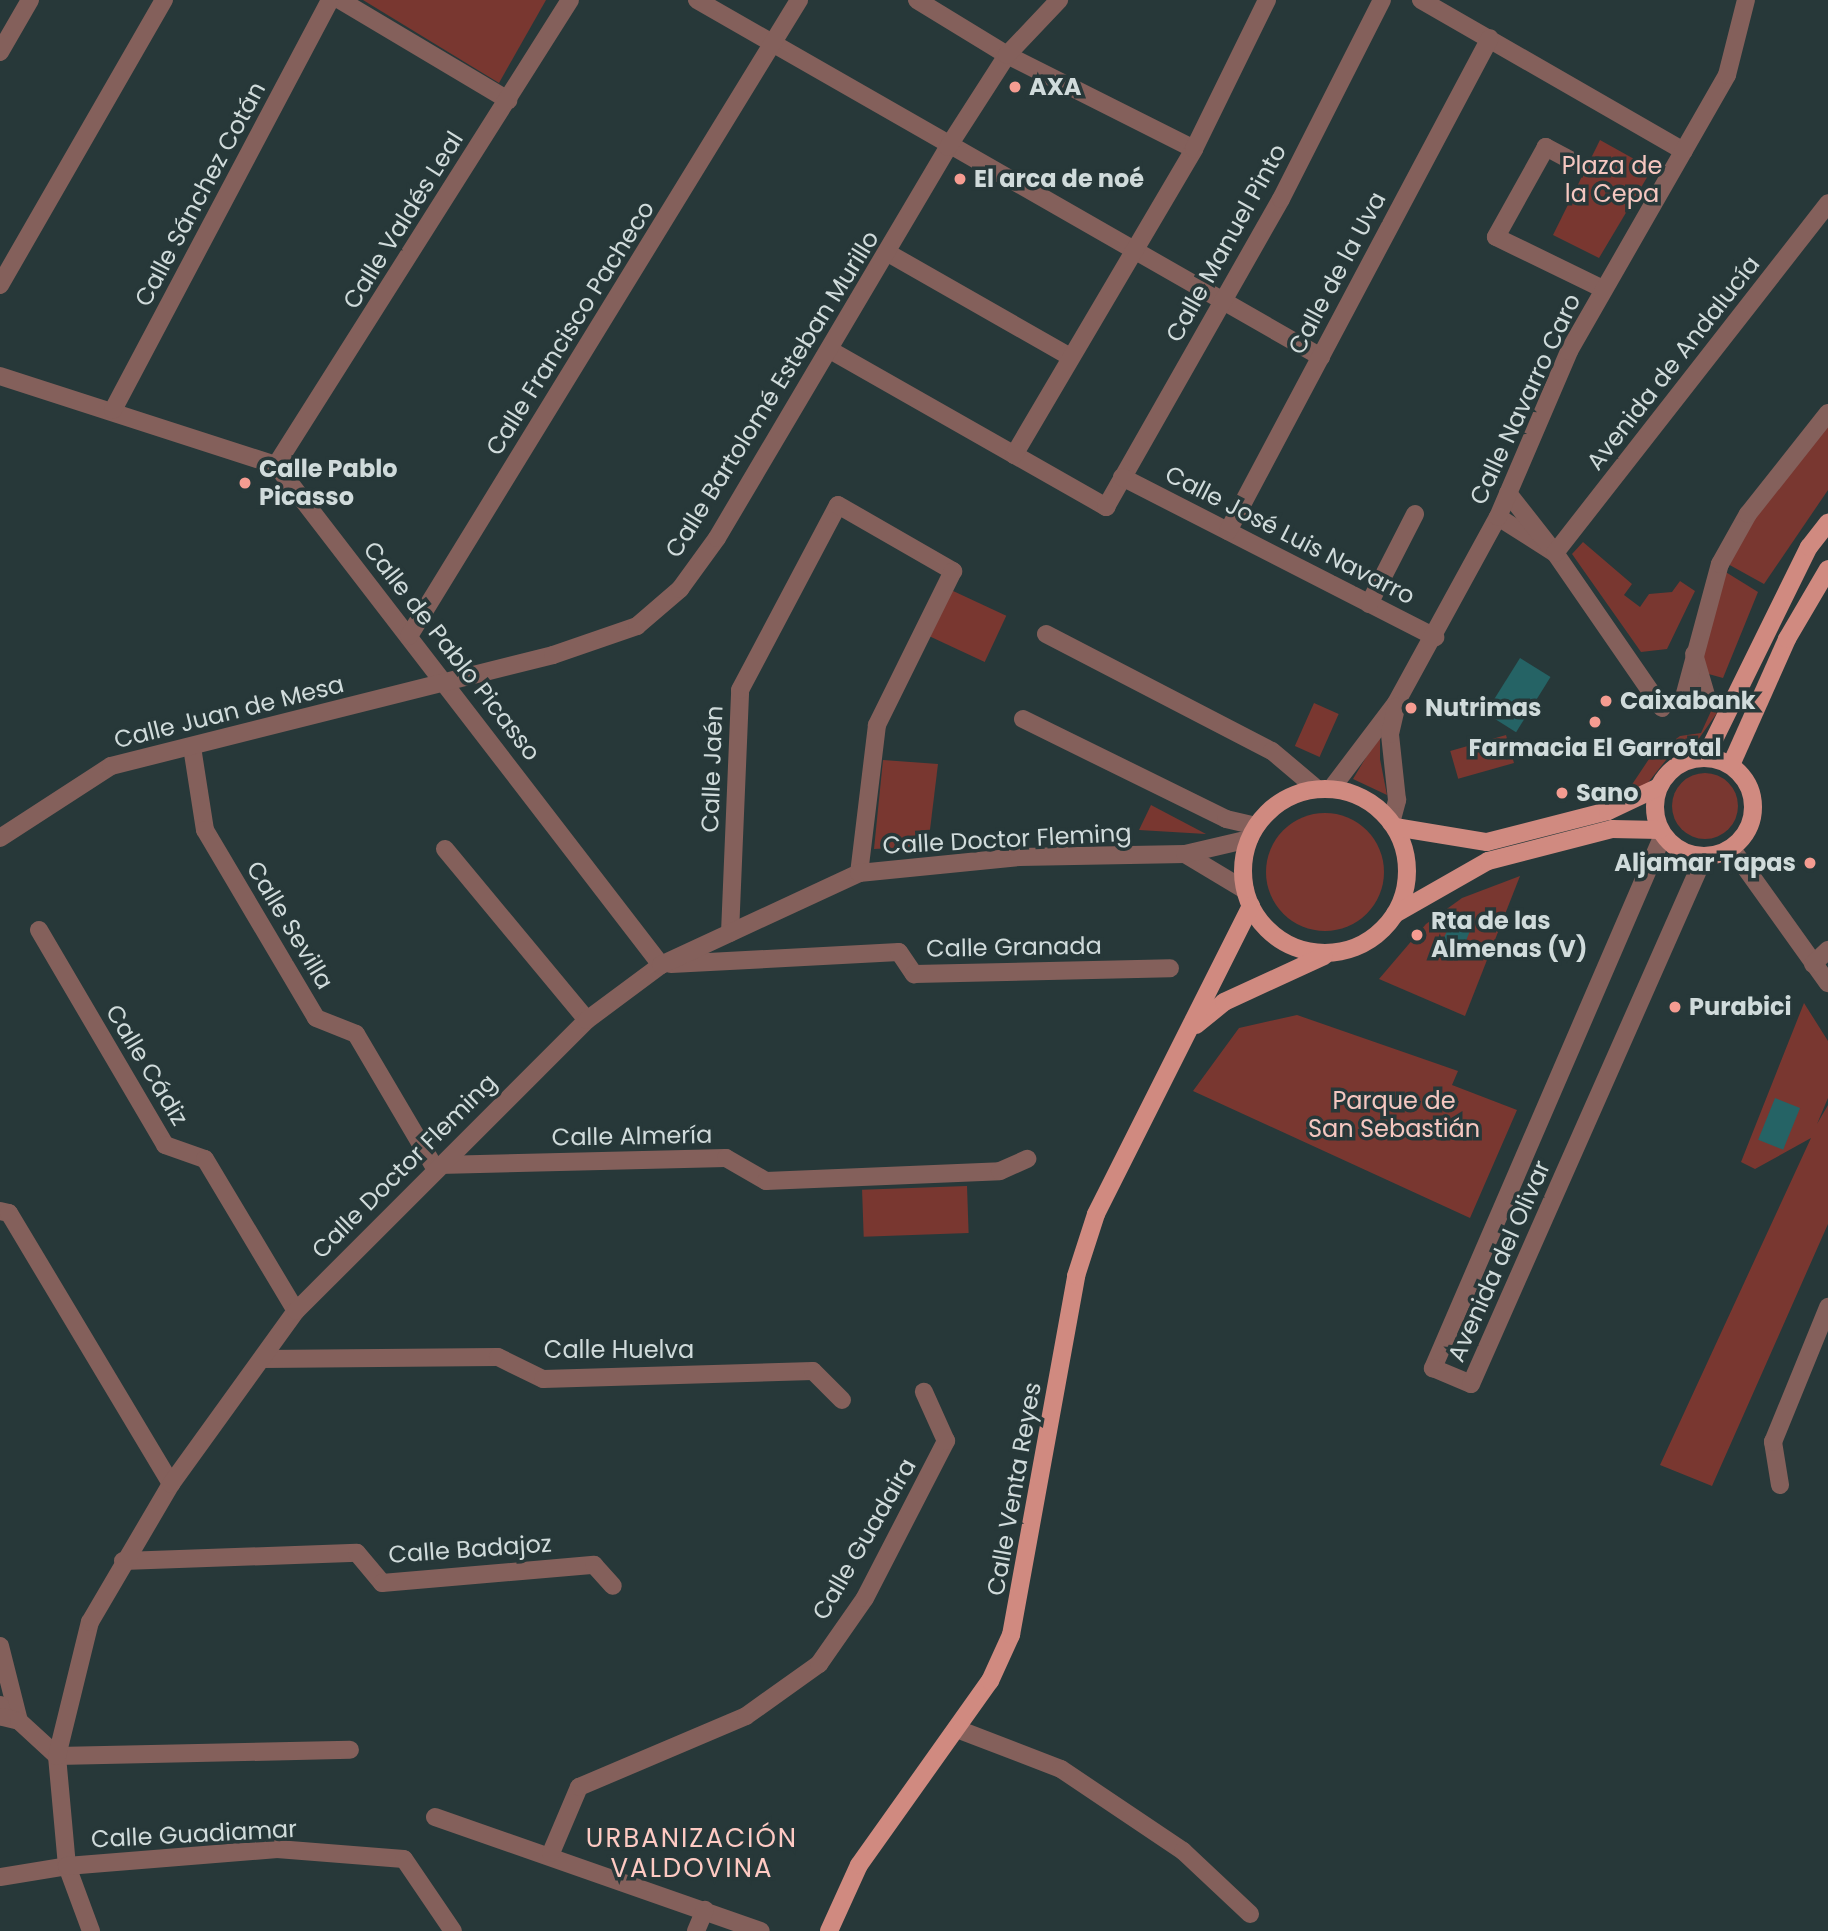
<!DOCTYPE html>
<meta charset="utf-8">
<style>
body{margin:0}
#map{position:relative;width:1828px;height:1931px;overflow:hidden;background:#273839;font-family:Poppins,sans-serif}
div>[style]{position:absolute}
.green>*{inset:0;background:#793730;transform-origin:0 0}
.round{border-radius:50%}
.water>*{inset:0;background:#256365;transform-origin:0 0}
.minor>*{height:18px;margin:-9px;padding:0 9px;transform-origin:9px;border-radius:9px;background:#84605b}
.major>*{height:18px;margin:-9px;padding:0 9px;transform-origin:9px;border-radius:9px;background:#d08a80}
.major>.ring{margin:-9px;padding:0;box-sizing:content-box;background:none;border:18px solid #d08a80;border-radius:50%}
.dots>*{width:19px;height:19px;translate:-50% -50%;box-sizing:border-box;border:4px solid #273839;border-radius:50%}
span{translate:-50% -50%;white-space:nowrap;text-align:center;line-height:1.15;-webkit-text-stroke:7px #273839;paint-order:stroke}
.poi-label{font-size:24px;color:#d0dbdb;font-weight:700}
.left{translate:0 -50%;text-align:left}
.right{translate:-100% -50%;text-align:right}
.park-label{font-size:24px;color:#f5c7c0}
.street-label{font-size:24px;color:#d0dbdb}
.neighbourhood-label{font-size:26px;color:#fecac3;letter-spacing:2px}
</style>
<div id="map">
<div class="green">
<i style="clip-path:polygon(363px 0,546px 0,499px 83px)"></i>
<i style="clip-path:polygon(1600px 140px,1652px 169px,1599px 258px,1553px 235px)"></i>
<i style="clip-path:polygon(1828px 420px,1828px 490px,1764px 584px,1726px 563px,1752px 517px)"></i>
<i style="clip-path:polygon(1583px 542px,1632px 584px,1624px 595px,1640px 607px,1649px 594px,1672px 592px,1680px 581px,1695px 591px,1667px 649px,1641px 652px,1572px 554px)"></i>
<i style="clip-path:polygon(1724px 571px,1758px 592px,1723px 678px,1705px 673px,1699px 650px)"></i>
<i style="left:951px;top:590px;width:61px;height:51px;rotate:25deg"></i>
<i style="left:1314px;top:703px;width:27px;height:47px;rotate:24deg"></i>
<i style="clip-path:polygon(1712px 709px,1717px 713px,1695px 744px,1670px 755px,1647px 784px,1623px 798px,1649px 759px,1680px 736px,1701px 733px)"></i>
<i style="clip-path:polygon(1380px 734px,1380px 759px,1387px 795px,1353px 779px)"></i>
<i style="left:1506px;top:735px;width:29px;height:58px;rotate:74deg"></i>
<i style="clip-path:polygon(883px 760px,938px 764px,928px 846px,874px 849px)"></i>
<i class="round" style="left:1672px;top:773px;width:66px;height:66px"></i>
<i style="clip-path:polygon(1151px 805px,1206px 834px,1139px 830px)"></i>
<i class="round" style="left:1266px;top:813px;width:118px;height:118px"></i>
<i style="clip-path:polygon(1520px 876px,1465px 1016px,1379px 979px,1426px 924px,1462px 898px)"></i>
<i style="clip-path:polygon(1804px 1003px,1828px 1041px,1828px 1098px,1817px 1124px,1828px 1105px,1828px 1224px,1712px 1486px,1660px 1465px,1811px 1138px,1755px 1169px,1741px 1162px)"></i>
<i style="clip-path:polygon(1297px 1015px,1458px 1071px,1452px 1085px,1517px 1110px,1470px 1218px,1193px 1091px,1239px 1028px)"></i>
<i style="left:967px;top:1186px;width:47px;height:105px;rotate:88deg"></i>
</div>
<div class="water">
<i style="left:1520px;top:658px;width:36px;height:65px;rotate:32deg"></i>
<i style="clip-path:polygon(1454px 916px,1473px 923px,1460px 956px,1440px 946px)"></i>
<i style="left:1775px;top:1098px;width:27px;height:45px;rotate:22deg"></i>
</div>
<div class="minor">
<i style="left:340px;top:0;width:196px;rotate:30.8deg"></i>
<i style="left:697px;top:0;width:719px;rotate:29.77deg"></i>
<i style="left:917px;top:0;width:105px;rotate:31.4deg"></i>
<i style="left:1007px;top:55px;width:209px;rotate:26.7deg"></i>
<i style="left:1421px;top:0;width:303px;rotate:29.9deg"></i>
<i style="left:0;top:52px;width:60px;rotate:-60deg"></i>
<i style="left:1572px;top:161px;width:30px;rotate:-152deg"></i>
<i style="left:1546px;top:147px;width:103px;rotate:119.1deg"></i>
<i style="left:1496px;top:237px;width:119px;rotate:25.9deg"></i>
<i style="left:888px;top:253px;width:210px;rotate:29.7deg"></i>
<i style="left:0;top:285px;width:329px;rotate:-60.1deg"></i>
<i style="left:830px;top:350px;width:318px;rotate:29.6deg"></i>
<i style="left:1106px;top:507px;width:354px;rotate:-60.4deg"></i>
<i style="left:1281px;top:199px;width:223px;rotate:-63.1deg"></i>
<i style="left:0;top:376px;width:290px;rotate:17.9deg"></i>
<i style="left:276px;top:465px;width:631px;rotate:52.4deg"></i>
<i style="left:113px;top:410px;width:464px;rotate:-62.1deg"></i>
<i style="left:1014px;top:455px;width:355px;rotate:-59.5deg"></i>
<i style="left:1194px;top:149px;width:166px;rotate:-63.9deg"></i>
<i style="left:276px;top:465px;width:550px;rotate:-57.7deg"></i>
<i style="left:1122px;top:477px;width:352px;rotate:27.1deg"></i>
<i style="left:1498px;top:517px;width:67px;rotate:32.3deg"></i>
<i style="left:1555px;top:553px;width:76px;rotate:-128.1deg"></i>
<i style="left:1228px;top:531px;width:558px;rotate:-62.01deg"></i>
<i style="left:1369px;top:604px;width:101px;rotate:-62.9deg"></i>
<i style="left:1046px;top:634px;width:254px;rotate:27.4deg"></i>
<i style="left:1272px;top:751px;width:59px;rotate:40.2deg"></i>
<i style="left:409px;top:636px;width:746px;rotate:-58.48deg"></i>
<i style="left:1694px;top:654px;width:43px;rotate:73.7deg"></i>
<i style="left:1684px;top:697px;width:138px;rotate:-74.9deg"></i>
<i style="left:1720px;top:564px;width:57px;rotate:-60.8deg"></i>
<i style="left:1748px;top:514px;width:129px;rotate:-51.6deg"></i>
<i style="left:1662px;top:708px;width:188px;rotate:-124.6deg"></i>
<i style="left:1555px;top:553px;width:444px;rotate:-52deg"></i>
<i style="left:1023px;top:719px;width:226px;rotate:26.2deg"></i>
<i style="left:1226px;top:819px;width:31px;rotate:13deg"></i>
<i style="left:192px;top:747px;width:84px;rotate:81.1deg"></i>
<i style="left:205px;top:830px;width:218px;rotate:59.4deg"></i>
<i style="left:316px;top:1018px;width:43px;rotate:21.8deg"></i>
<i style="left:356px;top:1034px;width:158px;rotate:59.5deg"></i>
<i style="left:1331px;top:789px;width:108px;rotate:-52.9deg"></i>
<i style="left:1396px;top:703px;width:212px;rotate:-61.3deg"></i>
<i style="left:1498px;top:517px;width:181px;rotate:-66.8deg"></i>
<i style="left:1569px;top:351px;width:318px;rotate:-60.2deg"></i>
<i style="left:1727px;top:75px;width:77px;rotate:-75.8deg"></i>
<i style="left:1391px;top:823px;width:24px;rotate:-75deg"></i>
<i style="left:1397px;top:800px;width:66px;rotate:-96.1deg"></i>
<i style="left:1390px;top:734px;width:28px;rotate:-77deg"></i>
<i style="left:1663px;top:835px;width:581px;rotate:113.34deg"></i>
<i style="left:1433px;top:1368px;width:41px;rotate:22.8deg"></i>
<i style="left:1471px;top:1384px;width:576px;rotate:-66.15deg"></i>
<i style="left:0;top:838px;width:132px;rotate:-33deg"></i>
<i style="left:111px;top:766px;width:456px;rotate:-14.1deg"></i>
<i style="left:553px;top:655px;width:89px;rotate:-19deg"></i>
<i style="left:637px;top:626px;width:57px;rotate:-40.7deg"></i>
<i style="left:680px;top:589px;width:63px;rotate:-54deg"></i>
<i style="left:717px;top:538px;width:454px;rotate:-59.4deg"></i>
<i style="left:948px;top:147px;width:109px;rotate:-57.3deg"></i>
<i style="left:1007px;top:55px;width:76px;rotate:-46.6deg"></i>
<i style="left:445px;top:849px;width:222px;rotate:50.3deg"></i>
<i style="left:1732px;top:849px;width:165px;rotate:54.4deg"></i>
<i style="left:1185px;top:854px;width:70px;rotate:31deg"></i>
<i style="left:39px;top:930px;width:249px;rotate:59.6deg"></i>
<i style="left:165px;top:1145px;width:42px;rotate:19.3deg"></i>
<i style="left:205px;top:1159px;width:177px;rotate:59.1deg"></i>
<i style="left:730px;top:933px;width:243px;rotate:-87.6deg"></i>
<i style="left:740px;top:690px;width:209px;rotate:-62.1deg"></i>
<i style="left:838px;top:505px;width:133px;rotate:29.9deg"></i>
<i style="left:953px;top:571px;width:172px;rotate:116.3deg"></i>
<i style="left:877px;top:725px;width:149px;rotate:96.9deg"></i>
<i style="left:671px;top:964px;width:228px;rotate:-3deg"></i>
<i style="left:899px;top:952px;width:27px;rotate:56deg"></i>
<i style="left:914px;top:974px;width:256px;rotate:-1.3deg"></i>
<i style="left:1813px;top:964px;width:21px;rotate:-43deg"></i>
<i style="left:439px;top:1165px;width:287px;rotate:-1.4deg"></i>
<i style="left:726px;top:1158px;width:46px;rotate:29.9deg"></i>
<i style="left:766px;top:1181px;width:234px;rotate:-2.4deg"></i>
<i style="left:1000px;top:1171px;width:30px;rotate:-24deg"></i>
<i style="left:0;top:1211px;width:9px;rotate:13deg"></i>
<i style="left:9px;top:1213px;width:316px;rotate:59.1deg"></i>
<i style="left:262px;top:1359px;width:236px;rotate:-0.5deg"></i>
<i style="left:498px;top:1357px;width:50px;rotate:26.1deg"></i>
<i style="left:543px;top:1379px;width:270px;rotate:-1.7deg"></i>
<i style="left:813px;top:1371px;width:41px;rotate:45deg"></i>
<i style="left:1780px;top:1485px;width:44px;rotate:-99.2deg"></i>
<i style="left:1773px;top:1442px;width:146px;rotate:-67.8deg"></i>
<i style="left:123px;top:1561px;width:234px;rotate:-2deg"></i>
<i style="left:357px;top:1553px;width:39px;rotate:50deg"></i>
<i style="left:382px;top:1583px;width:213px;rotate:-4.9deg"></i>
<i style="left:594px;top:1565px;width:28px;rotate:48deg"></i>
<i style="left:0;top:1646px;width:77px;rotate:75.8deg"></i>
<i style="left:0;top:1705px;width:12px;rotate:76deg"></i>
<i style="left:3px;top:1717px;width:16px;rotate:14deg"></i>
<i style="left:19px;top:1721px;width:52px;rotate:42.6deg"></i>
<i style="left:57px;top:1756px;width:293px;rotate:-1.2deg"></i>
<i style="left:957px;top:1729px;width:111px;rotate:21deg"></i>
<i style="left:1061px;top:1769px;width:147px;rotate:33.9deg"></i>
<i style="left:1183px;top:1851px;width:92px;rotate:43.2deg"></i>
<i style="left:435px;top:1817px;width:345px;rotate:19.3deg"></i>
<i style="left:551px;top:1853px;width:72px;rotate:-67deg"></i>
<i style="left:579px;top:1787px;width:181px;rotate:-23deg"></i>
<i style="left:746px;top:1716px;width:90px;rotate:-35.5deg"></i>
<i style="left:819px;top:1664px;width:80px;rotate:-55.1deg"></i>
<i style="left:865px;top:1598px;width:177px;rotate:-62.7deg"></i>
<i style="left:946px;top:1441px;width:54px;rotate:-114.2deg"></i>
<i style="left:0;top:1877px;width:68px;rotate:-9.3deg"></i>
<i style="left:67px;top:1866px;width:110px;rotate:-95.2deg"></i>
<i style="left:57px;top:1756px;width:138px;rotate:-76.2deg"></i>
<i style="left:90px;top:1622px;width:160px;rotate:-59.6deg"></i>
<i style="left:171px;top:1484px;width:213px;rotate:-54.2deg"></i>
<i style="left:296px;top:1311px;width:412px;rotate:-45deg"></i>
<i style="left:587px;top:1020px;width:92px;rotate:-36.6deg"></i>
<i style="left:661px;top:965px;width:218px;rotate:-24.9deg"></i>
<i style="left:859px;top:873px;width:161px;rotate:-5.7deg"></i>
<i style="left:1019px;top:857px;width:166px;rotate:-1deg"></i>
<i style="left:1185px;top:854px;width:66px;rotate:-13.2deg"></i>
<i style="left:91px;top:1931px;width:69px;rotate:-110.3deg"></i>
<i style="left:67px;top:1866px;width:211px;rotate:-4.6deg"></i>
<i style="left:277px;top:1849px;width:127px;rotate:4.5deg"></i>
<i style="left:404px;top:1859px;width:87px;rotate:55.8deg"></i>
<i style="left:696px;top:1931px;width:23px;rotate:-67deg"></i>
</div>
<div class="major">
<i class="ring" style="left:1655px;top:758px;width:80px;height:80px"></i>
<i style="left:1705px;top:758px;width:235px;rotate:-63.8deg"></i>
<i style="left:1809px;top:547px;width:31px;rotate:-52deg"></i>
<i style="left:1731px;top:765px;width:138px;rotate:-66deg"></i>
<i style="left:1787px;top:639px;width:81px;rotate:-59.6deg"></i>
<i class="ring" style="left:1243px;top:789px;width:146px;height:146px"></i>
<i style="left:1395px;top:827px;width:93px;rotate:9.3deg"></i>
<i style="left:1487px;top:842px;width:125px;rotate:-14.4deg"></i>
<i style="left:1608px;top:811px;width:56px;rotate:-25.2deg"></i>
<i style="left:1395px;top:914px;width:107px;rotate:-29.7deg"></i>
<i style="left:1488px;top:861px;width:128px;rotate:-14.5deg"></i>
<i style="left:1612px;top:829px;width:48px;rotate:1.2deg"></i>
<i style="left:1196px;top:1025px;width:36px;rotate:-39deg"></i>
<i style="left:1224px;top:1002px;width:110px;rotate:-24.7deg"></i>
<i style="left:829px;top:1931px;width:72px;rotate:-65.6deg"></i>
<i style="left:859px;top:1865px;width:226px;rotate:-54.6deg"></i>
<i style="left:990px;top:1681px;width:51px;rotate:-65.5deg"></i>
<i style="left:1011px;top:1635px;width:365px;rotate:-79.7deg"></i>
<i style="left:1076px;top:1276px;width:65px;rotate:-72.1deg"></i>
<i style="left:1096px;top:1214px;width:345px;rotate:-63.3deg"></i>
</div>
<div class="dots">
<i style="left:1015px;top:87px;background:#f59c91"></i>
<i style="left:960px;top:179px;background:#f59c91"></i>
<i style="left:245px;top:483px;background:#f59c91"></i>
<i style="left:1606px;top:701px;background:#f59c91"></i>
<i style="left:1411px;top:708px;background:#f59c91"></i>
<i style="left:1595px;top:722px;background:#f59c91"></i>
<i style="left:1562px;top:793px;background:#f59c91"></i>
<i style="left:1810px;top:863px;background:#f59c91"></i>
<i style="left:1417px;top:935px;background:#f59c91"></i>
<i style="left:1675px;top:1007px;background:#f59c91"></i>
</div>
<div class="poi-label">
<span class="left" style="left:1029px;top:87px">AXA</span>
<span class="left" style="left:974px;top:179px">El arca de noé</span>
<span class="left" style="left:259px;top:483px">Calle Pablo<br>Picasso</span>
<span class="left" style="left:1620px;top:701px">Caixabank</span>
<span class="left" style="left:1425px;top:708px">Nutrimas</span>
<span style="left:1595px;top:748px">Farmacia El Garrotal</span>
<span class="left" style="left:1576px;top:793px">Sano</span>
<span class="right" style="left:1796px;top:863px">Aljamar Tapas</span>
<span class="left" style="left:1431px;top:935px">Rta de las<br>Almenas (V)</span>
<span class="left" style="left:1689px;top:1007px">Purabici</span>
</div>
<div class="park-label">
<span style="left:1612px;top:180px">Plaza de<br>la Cepa</span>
<span style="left:1394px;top:1115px">Parque de<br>San Sebastián</span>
</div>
<div class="street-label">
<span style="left:200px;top:194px;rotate:-62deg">Calle Sánchez Cotán</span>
<span style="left:403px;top:220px;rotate:-58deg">Calle Valdés Leal</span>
<span style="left:1226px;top:243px;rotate:-61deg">Calle Manuel Pinto</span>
<span style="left:1337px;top:273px;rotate:-62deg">Calle de la Uva</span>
<span style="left:570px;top:328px;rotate:-58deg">Calle Francisco Pacheco</span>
<span style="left:1673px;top:363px;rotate:-52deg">Avenida de Andalucía</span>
<span style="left:772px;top:394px;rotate:-58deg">Calle Bartolomé Esteban Murillo</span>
<span style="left:1525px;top:399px;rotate:-65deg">Calle Navarro Caro</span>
<span style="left:1290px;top:535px;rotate:27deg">Calle José Luis Navarro</span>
<span style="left:452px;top:651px;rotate:52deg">Calle de Pablo Picasso</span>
<span style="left:229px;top:712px;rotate:-14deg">Calle Juan de Mesa</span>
<span style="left:712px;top:769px;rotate:-88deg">Calle Jaén</span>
<span style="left:1007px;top:839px;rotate:-3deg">Calle Doctor Fleming</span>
<span style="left:290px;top:925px;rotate:59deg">Calle Sevilla</span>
<span style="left:1014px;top:947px;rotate:-1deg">Calle Granada</span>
<span style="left:147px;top:1065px;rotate:59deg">Calle Cádiz</span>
<span style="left:632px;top:1136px;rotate:-1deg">Calle Almería</span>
<span style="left:404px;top:1166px;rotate:-45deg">Calle Doctor Fleming</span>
<span style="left:1499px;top:1261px;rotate:-66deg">Avenida del Olivar</span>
<span style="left:619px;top:1350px">Calle Huelva</span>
<span style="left:1014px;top:1489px;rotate:-80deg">Calle Venta Reyes</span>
<span style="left:864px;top:1539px;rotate:-60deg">Calle Guadaira</span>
<span style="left:470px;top:1549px;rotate:-4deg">Calle Badajoz</span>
<span style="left:194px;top:1834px;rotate:-3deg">Calle Guadiamar</span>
</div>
<div class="neighbourhood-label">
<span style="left:692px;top:1854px">URBANIZACIÓN<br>VALDOVINA</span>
</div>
</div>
